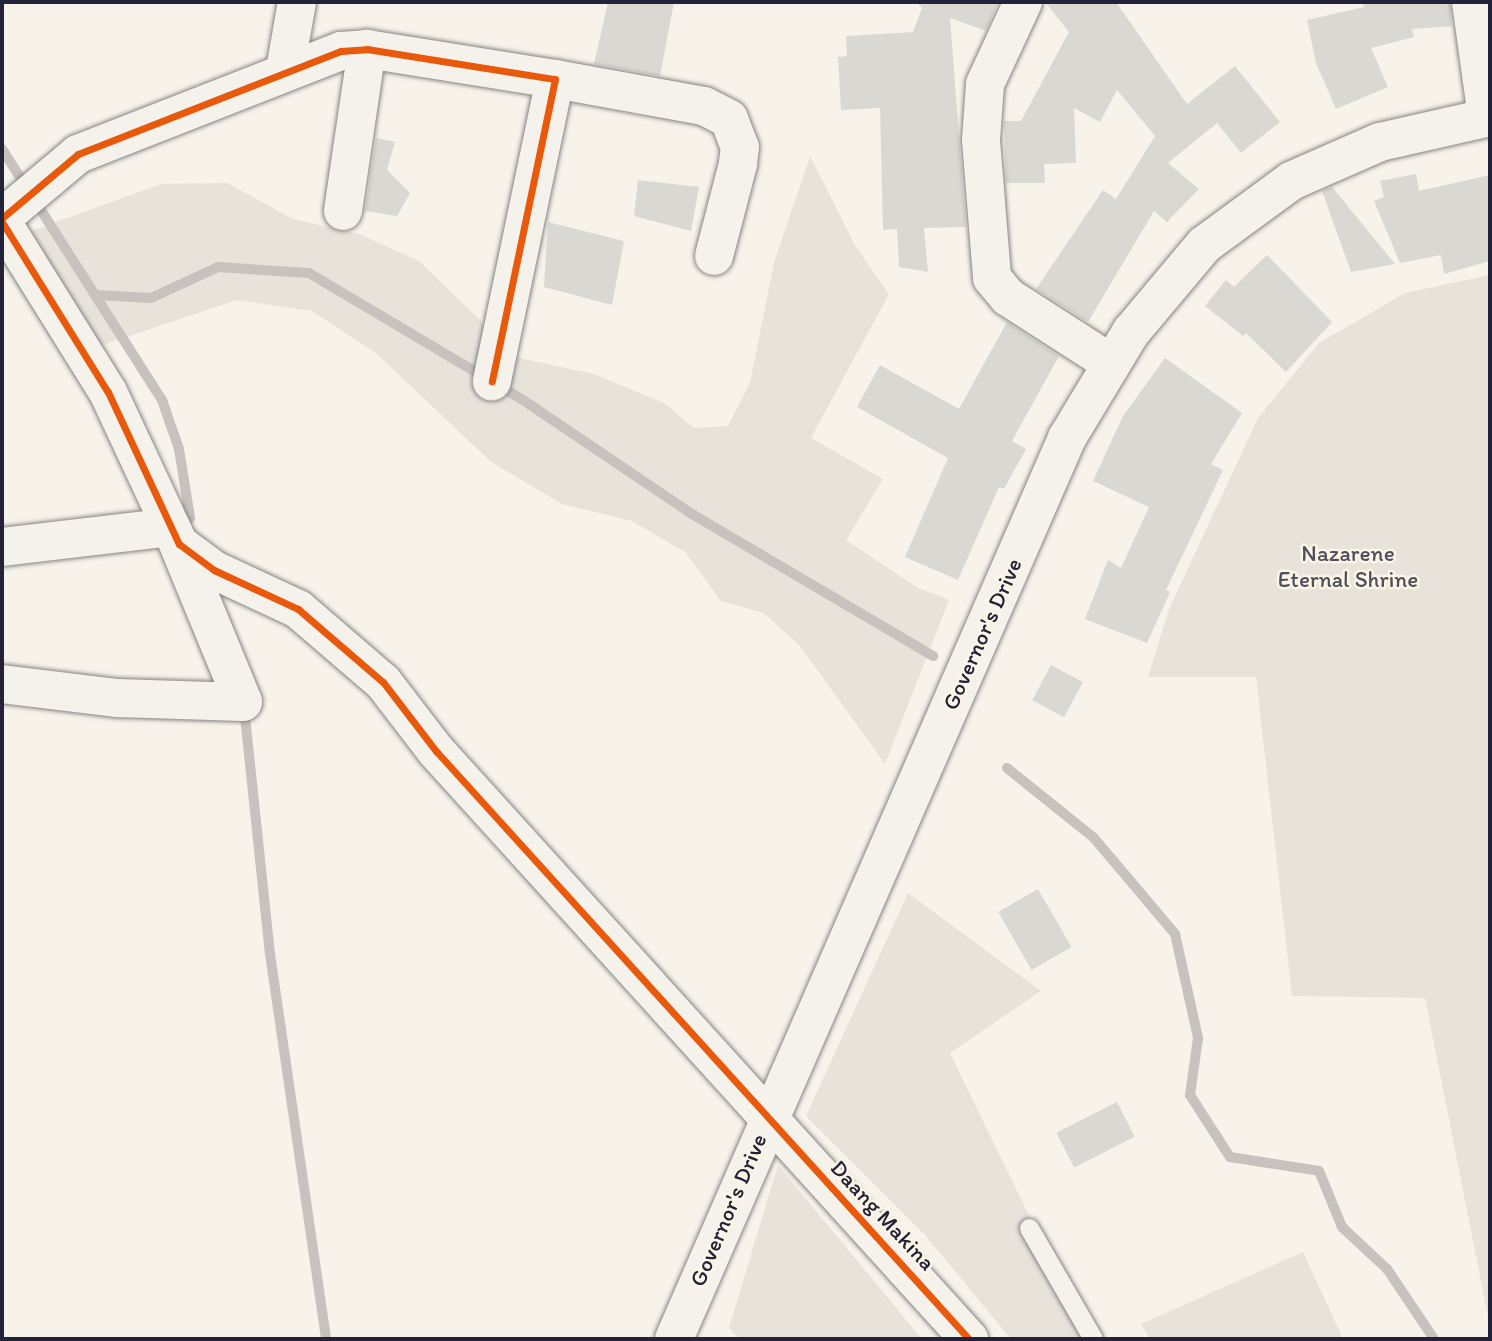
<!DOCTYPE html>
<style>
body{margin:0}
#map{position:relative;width:1492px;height:1341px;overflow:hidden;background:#f7f3ea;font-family:Itim,sans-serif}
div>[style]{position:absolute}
.green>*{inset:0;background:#e8e3da}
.stream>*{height:10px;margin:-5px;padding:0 5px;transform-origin:5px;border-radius:5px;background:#c7c2be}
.building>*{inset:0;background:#dad8d2;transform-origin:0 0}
.roads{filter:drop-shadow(0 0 2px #868485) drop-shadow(0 0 2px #868485)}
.lane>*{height:19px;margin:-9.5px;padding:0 9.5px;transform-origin:9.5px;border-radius:9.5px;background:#f5f2ec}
.street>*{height:38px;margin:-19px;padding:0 19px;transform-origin:19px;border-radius:19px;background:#f5f2ec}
.secondary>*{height:38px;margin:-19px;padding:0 19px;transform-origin:19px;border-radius:19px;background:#f5f2ec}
.primary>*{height:38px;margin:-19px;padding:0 19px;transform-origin:19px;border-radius:19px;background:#f5f2ec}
.cycleway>*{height:7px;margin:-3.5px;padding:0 3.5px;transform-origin:3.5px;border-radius:3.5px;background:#e8590c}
span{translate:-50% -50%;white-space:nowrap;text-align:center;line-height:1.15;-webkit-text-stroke:5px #fcf5e5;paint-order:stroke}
.park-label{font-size:23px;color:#504f5f}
.street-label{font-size:23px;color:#22223b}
.frame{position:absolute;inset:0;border:4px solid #22223b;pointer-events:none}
</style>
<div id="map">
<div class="green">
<i style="clip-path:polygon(819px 76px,810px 156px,856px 247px,889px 294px,811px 438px,883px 479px,846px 540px,918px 588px,949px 600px,885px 764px,800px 646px,764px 613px,721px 601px,685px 552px,632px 521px,562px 504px,491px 462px,377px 354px,312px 311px,237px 300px,100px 346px,31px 231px,161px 184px,227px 183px,293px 219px,359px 234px,419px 261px,519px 358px,594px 374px,664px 403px,694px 428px,728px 426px,750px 383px,774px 263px,810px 156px)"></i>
<i style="clip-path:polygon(1490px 275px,1490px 1327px,1425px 998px,1292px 996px,1256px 677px,1148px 677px,1169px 609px,1258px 418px,1319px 343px,1405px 293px)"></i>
<i style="clip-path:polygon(908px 893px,1041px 991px,950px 1053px,1089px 1339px,1011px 1339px,925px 1235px,806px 1116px)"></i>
<i style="clip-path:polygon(778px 1165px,922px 1339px,739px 1339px,729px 1328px)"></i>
<i style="clip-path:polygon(1303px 1252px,1343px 1339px,1150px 1339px,1141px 1324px)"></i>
</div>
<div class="stream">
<i style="left:2px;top:149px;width:173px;rotate:57.5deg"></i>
<i style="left:95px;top:295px;width:56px;rotate:3.1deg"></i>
<i style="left:151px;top:298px;width:74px;rotate:-24.8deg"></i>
<i style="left:218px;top:267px;width:91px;rotate:3.8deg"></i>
<i style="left:309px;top:273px;width:249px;rotate:30.7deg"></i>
<i style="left:523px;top:400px;width:204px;rotate:34deg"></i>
<i style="left:692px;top:514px;width:280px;rotate:30.5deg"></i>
<i style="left:95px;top:295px;width:125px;rotate:57.5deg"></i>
<i style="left:162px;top:400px;width:52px;rotate:70.9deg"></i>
<i style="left:179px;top:449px;width:70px;rotate:80.9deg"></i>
<i style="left:244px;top:707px;width:248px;rotate:84deg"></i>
<i style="left:270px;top:954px;width:389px;rotate:81.7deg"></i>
<i style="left:1007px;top:768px;width:112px;rotate:38.8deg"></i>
<i style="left:1094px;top:838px;width:126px;rotate:49.8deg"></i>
<i style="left:1175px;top:934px;width:107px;rotate:77.5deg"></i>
<i style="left:1198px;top:1038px;width:58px;rotate:98deg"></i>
<i style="left:1190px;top:1095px;width:74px;rotate:57.2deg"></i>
<i style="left:1230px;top:1157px;width:90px;rotate:8.9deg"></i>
<i style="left:1319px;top:1171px;width:61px;rotate:67.7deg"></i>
<i style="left:1342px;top:1227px;width:62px;rotate:43deg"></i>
<i style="left:1387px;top:1269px;width:84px;rotate:56.1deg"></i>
</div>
<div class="building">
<i style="clip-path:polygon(608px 2px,674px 2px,660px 76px,594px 64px)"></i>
<i style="clip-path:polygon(916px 2px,998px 2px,986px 31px,950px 18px,966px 227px,924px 228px,928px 272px,899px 267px,897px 229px,883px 230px,880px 108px,841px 110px,838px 57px,847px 56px,846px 36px,913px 32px,922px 8px)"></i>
<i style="clip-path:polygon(1045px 2px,1116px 2px,1187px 104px,1235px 66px,1280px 122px,1241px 153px,1217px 123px,1168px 163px,1199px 189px,1167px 222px,1154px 211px,1088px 322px,1036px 289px,1103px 190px,1116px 199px,1155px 136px,1117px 90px,1100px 122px,1074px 108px,1076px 163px,1044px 164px,1045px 183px,1006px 183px,1004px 121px,1021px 121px,1069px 32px)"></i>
<i style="clip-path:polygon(1362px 2px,1450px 2px,1452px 26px,1412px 29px,1414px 37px,1371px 48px,1388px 87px,1336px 109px,1316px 63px,1307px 20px,1364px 7px)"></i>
<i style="clip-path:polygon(376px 138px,395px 142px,387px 170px,410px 193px,397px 216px,365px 211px)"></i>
<i style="clip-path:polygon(1416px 174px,1419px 191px,1490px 175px,1490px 261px,1444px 274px,1441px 255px,1400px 263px,1374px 201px,1384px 197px,1380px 181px)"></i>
<i style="clip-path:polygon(638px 180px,699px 187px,691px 231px,634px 216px)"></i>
<i style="clip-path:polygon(1332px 187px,1395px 264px,1351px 272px,1322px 191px)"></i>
<i style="clip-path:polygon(548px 222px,624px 241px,612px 305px,544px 287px)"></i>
<i style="clip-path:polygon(1267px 255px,1332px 322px,1286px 372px,1246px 333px,1243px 336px,1205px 306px,1226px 280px,1234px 287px)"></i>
<i style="clip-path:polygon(1007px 322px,1059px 356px,1012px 441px,1026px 449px,1004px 489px,999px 487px,958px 580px,905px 557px,948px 458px,857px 407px,880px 365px,959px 409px)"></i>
<i style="clip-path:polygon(1165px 358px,1242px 413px,1211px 464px,1223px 470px,1166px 590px,1170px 592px,1147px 643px,1085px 619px,1108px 560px,1121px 568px,1149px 507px,1093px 481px,1123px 416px)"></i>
<i style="left:1051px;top:665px;width:36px;height:40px;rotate:28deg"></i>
<i style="left:1038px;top:889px;width:67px;height:46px;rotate:60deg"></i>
<i style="left:1117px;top:1102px;width:39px;height:68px;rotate:63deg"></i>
</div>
<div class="roads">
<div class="lane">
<i style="left:1029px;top:1228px;width:128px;rotate:60deg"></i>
</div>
<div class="street">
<i style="left:1023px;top:2px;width:90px;rotate:114.9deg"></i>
<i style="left:985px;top:84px;width:56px;rotate:94.1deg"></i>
<i style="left:981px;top:140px;width:138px;rotate:85.4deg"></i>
<i style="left:992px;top:278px;width:25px;rotate:50deg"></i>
<i style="left:1008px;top:297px;width:122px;rotate:32.7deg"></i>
<i style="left:1471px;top:2px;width:117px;rotate:82.1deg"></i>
<i style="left:285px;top:70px;width:69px;rotate:-80deg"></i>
<i style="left:555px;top:79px;width:151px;rotate:10.3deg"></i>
<i style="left:704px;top:106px;width:28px;rotate:27deg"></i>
<i style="left:729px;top:119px;width:30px;rotate:69deg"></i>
<i style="left:740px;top:147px;width:17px;rotate:97deg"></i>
<i style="left:738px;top:164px;width:95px;rotate:104.6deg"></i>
<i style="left:343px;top:211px;width:164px;rotate:-81.6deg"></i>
<i style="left:2px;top:218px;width:99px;rotate:-40.1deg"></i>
<i style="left:78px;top:154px;width:282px;rotate:-21.4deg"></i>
<i style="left:341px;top:51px;width:26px;rotate:-4deg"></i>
<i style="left:367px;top:49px;width:190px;rotate:9.1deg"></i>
<i style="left:555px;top:79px;width:309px;rotate:101.8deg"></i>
<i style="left:2px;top:547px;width:170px;rotate:-6.7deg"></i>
<i style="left:171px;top:527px;width:189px;rotate:67.6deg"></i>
<i style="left:243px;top:702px;width:126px;rotate:-178.2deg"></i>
<i style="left:117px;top:698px;width:116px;rotate:-173.1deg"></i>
</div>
<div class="secondary">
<i style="left:2px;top:222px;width:200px;rotate:58.1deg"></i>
<i style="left:108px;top:392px;width:168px;rotate:65deg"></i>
<i style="left:179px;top:544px;width:44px;rotate:36.6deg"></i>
<i style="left:214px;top:570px;width:93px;rotate:24.9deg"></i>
<i style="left:298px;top:609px;width:112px;rotate:40.7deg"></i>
<i style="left:383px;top:682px;width:87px;rotate:52.5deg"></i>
<i style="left:436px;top:751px;width:794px;rotate:47.81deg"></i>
</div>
<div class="primary">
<i style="left:674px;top:1339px;width:983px;rotate:-66.43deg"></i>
<i style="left:1067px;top:438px;width:124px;rotate:-58.9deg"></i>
<i style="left:1131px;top:332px;width:114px;rotate:-50deg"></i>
<i style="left:1204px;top:245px;width:108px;rotate:-36.3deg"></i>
<i style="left:1291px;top:181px;width:97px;rotate:-23.7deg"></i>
<i style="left:1380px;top:142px;width:113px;rotate:-12.8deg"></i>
</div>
</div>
<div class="cycleway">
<i style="left:2px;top:218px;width:99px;rotate:-40.1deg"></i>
<i style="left:78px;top:154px;width:282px;rotate:-21.4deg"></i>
<i style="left:341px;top:51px;width:26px;rotate:-4deg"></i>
<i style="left:367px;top:49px;width:190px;rotate:9.1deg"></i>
<i style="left:555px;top:79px;width:309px;rotate:101.8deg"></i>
<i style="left:2px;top:222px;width:200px;rotate:58.1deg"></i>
<i style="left:108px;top:392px;width:168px;rotate:65deg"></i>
<i style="left:179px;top:544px;width:44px;rotate:36.6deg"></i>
<i style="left:214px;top:570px;width:93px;rotate:24.9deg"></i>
<i style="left:298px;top:609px;width:112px;rotate:40.7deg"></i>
<i style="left:383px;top:682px;width:87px;rotate:52.5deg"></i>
<i style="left:436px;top:751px;width:794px;rotate:47.81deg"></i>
</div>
<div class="park-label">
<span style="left:1348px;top:566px">Nazarene<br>Eternal Shrine</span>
</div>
<div class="street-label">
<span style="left:982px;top:634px;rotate:-66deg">Governor's Drive</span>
<span style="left:728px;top:1210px;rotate:-67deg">Governor's Drive</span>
<span style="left:883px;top:1215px;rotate:47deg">Daang Makina</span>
</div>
<div class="frame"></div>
</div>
